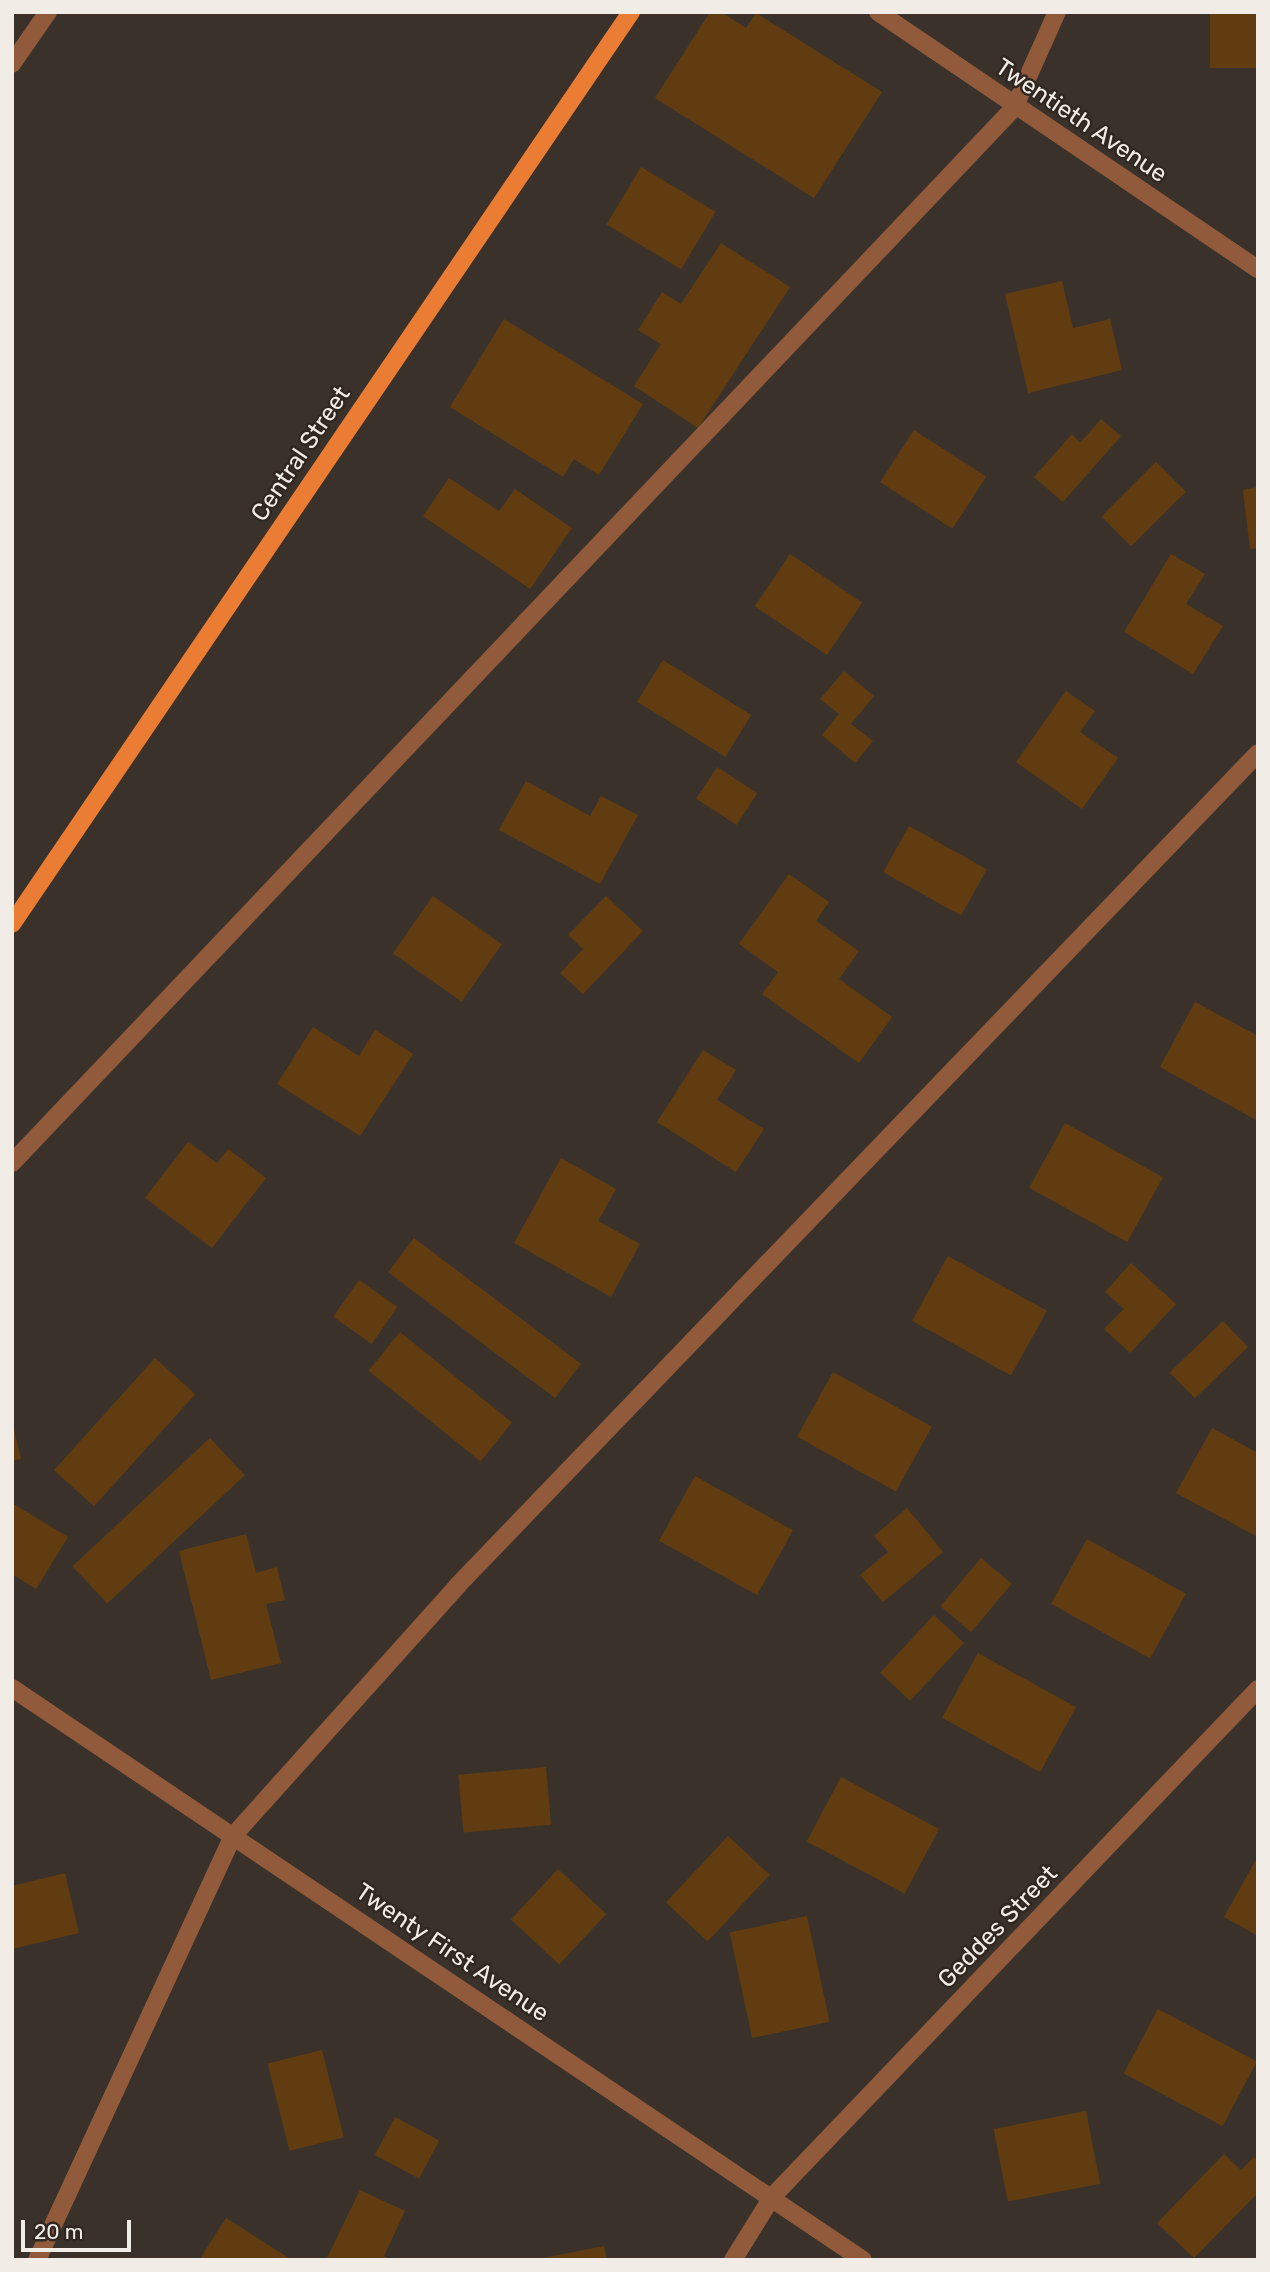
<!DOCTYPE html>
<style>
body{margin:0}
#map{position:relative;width:1270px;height:2272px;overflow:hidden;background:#3a322a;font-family:Rubik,sans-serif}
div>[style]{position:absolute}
.building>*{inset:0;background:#623c11;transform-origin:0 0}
.minor>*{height:18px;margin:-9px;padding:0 9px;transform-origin:9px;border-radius:9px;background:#915a3b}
.major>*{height:18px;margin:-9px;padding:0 9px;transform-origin:9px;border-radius:9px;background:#eb7c33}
span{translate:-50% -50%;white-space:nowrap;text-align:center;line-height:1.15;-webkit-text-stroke:5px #302820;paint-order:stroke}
.street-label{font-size:24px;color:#f2ece7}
.frame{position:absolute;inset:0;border:14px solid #f2ece7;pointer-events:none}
.scale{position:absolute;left:21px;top:2220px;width:110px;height:32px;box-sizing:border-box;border:4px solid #f2ece7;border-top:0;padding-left:9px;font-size:21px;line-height:24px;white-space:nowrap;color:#f2ece7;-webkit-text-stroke:5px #302820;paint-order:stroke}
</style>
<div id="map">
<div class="building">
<i style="clip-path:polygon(710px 12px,721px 12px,746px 28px,756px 13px,882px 92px,814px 198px,655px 98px)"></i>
<i style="left:1210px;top:12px;width:48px;height:56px"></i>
<i style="left:641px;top:167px;width:87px;height:67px;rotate:31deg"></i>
<i style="clip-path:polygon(721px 243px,790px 287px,698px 428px,634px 386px,661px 344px,638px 330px,662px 292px,681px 304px)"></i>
<i style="clip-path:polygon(1062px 281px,1073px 328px,1110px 319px,1122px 370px,1028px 393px,1005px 294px)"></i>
<i style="clip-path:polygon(504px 319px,643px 404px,599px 475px,574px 459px,563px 477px,450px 407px)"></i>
<i style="clip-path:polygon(1101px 419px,1121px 436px,1063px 502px,1034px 477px,1072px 434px,1080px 443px)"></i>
<i style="left:914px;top:430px;width:86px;height:62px;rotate:33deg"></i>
<i style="left:1156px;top:462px;width:42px;height:77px;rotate:45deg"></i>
<i style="clip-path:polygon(449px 478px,499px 511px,515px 489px,572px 528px,530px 589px,423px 516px)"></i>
<i style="clip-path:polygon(1258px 487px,1258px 548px,1250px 549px,1243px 490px)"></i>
<i style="left:790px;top:554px;width:87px;height:63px;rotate:34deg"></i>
<i style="clip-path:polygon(1171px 554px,1205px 574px,1186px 604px,1223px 626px,1193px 674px,1124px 632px)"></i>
<i style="left:663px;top:660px;width:104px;height:49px;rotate:32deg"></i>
<i style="clip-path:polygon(844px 671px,874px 696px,851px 724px,873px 741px,855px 763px,822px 735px,839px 714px,820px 699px)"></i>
<i style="clip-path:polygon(1066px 691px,1095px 711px,1080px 732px,1118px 758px,1082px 809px,1016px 762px)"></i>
<i style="left:717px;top:767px;width:48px;height:38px;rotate:33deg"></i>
<i style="clip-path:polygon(526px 781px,590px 816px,601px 796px,638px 815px,600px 884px,499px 830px)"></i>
<i style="left:909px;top:826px;width:89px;height:53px;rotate:29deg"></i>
<i style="clip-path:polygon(789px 874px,829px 902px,816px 921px,859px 951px,839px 979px,892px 1017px,859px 1063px,762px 994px,778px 972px,739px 944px)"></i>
<i style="left:433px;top:896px;width:84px;height:70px;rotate:35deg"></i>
<i style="clip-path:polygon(606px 896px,643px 931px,583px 994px,560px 973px,583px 949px,568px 935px)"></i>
<i style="clip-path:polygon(1195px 1002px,1258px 1036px,1258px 1121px,1160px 1067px)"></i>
<i style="clip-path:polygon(313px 1027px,359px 1056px,375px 1030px,413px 1054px,360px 1136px,277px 1084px)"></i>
<i style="clip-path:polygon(703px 1050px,736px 1070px,717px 1100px,764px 1129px,736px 1172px,657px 1122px)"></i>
<i style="left:1065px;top:1123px;width:112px;height:74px;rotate:29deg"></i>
<i style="clip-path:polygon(188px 1142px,217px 1163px,228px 1149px,266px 1178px,212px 1248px,145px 1198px)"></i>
<i style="clip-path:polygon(561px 1158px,616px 1189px,598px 1221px,640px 1244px,611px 1297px,514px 1243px)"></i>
<i style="left:414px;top:1238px;width:209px;height:43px;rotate:37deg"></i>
<i style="left:948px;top:1256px;width:113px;height:74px;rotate:29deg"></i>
<i style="clip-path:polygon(1131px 1263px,1176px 1304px,1130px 1353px,1104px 1329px,1124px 1309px,1105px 1292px)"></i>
<i style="left:359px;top:1280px;width:47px;height:45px;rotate:35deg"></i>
<i style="left:1223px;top:1321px;width:36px;height:74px;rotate:46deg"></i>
<i style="left:400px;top:1332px;width:144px;height:50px;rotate:39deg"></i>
<i style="left:155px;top:1358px;width:54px;height:151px;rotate:42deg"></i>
<i style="left:833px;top:1372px;width:113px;height:74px;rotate:29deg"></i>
<i style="clip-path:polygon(12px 1421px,21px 1459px,12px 1461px)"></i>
<i style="clip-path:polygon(1212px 1428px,1258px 1453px,1258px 1537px,1176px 1493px)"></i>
<i style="left:210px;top:1438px;width:51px;height:188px;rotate:47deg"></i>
<i style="left:695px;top:1476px;width:112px;height:74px;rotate:29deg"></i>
<i style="clip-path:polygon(12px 1503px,68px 1537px,36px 1589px,12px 1574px)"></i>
<i style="clip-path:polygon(907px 1508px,943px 1552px,883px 1602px,860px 1575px,888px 1552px,874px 1536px)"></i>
<i style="clip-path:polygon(246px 1534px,256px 1573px,277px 1567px,285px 1600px,266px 1604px,281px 1663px,211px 1680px,179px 1551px)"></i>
<i style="left:1087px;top:1539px;width:113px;height:74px;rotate:29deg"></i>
<i style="left:981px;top:1558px;width:40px;height:63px;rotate:40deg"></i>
<i style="left:934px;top:1615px;width:41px;height:79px;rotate:43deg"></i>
<i style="left:978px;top:1653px;width:112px;height:74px;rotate:29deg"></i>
<i style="left:546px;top:1767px;width:58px;height:88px;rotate:85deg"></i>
<i style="left:841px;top:1777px;width:111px;height:73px;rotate:28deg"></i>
<i style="left:728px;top:1836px;width:57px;height:91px;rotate:43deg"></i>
<i style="clip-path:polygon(1258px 1856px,1258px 1936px,1224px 1917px)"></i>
<i style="left:558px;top:1869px;width:66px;height:69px;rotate:43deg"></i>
<i style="clip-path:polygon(65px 1873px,79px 1933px,12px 1949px,12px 1886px)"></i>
<i style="left:807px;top:1916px;width:108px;height:79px;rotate:78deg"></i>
<i style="left:1158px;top:2009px;width:112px;height:73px;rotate:28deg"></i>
<i style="left:322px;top:2050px;width:90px;height:56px;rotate:76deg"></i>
<i style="left:1086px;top:2111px;width:74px;height:94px;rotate:79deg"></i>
<i style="left:395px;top:2117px;width:50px;height:43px;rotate:28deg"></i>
<i style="clip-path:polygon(1224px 2154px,1241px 2170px,1254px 2157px,1258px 2160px,1258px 2193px,1194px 2258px,1157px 2223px)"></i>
<i style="clip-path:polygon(360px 2190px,405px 2211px,384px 2256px,392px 2260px,326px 2260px)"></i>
<i style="clip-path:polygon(226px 2218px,292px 2260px,199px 2260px)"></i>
<i style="clip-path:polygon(604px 2246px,607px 2260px,543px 2260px,543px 2258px)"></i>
</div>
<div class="minor">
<i style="left:878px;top:12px;width:459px;rotate:34.1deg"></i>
<i style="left:12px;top:64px;width:63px;rotate:-55.3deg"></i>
<i style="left:12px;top:1163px;width:1455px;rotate:-46.48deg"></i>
<i style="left:1014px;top:108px;width:105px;rotate:-65.9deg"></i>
<i style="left:12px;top:1688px;width:1025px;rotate:33.91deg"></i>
<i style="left:37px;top:2260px;width:467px;rotate:-65.2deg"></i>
<i style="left:233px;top:1836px;width:337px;rotate:-48.1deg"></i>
<i style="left:458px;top:1585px;width:1154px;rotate:-46.12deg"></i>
<i style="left:733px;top:2260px;width:74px;rotate:-58.2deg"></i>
<i style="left:772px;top:2197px;width:703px;rotate:-46.27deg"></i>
</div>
<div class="major">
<i style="left:12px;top:924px;width:1102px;rotate:-55.83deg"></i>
</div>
<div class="street-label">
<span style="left:1081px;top:121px;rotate:34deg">Twentieth Avenue</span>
<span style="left:301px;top:454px;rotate:-56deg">Central Street</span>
<span style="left:998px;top:1927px;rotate:-46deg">Geddes Street</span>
<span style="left:452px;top:1953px;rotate:34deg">Twenty First Avenue</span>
</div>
<div class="frame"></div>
<div class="scale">20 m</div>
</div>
